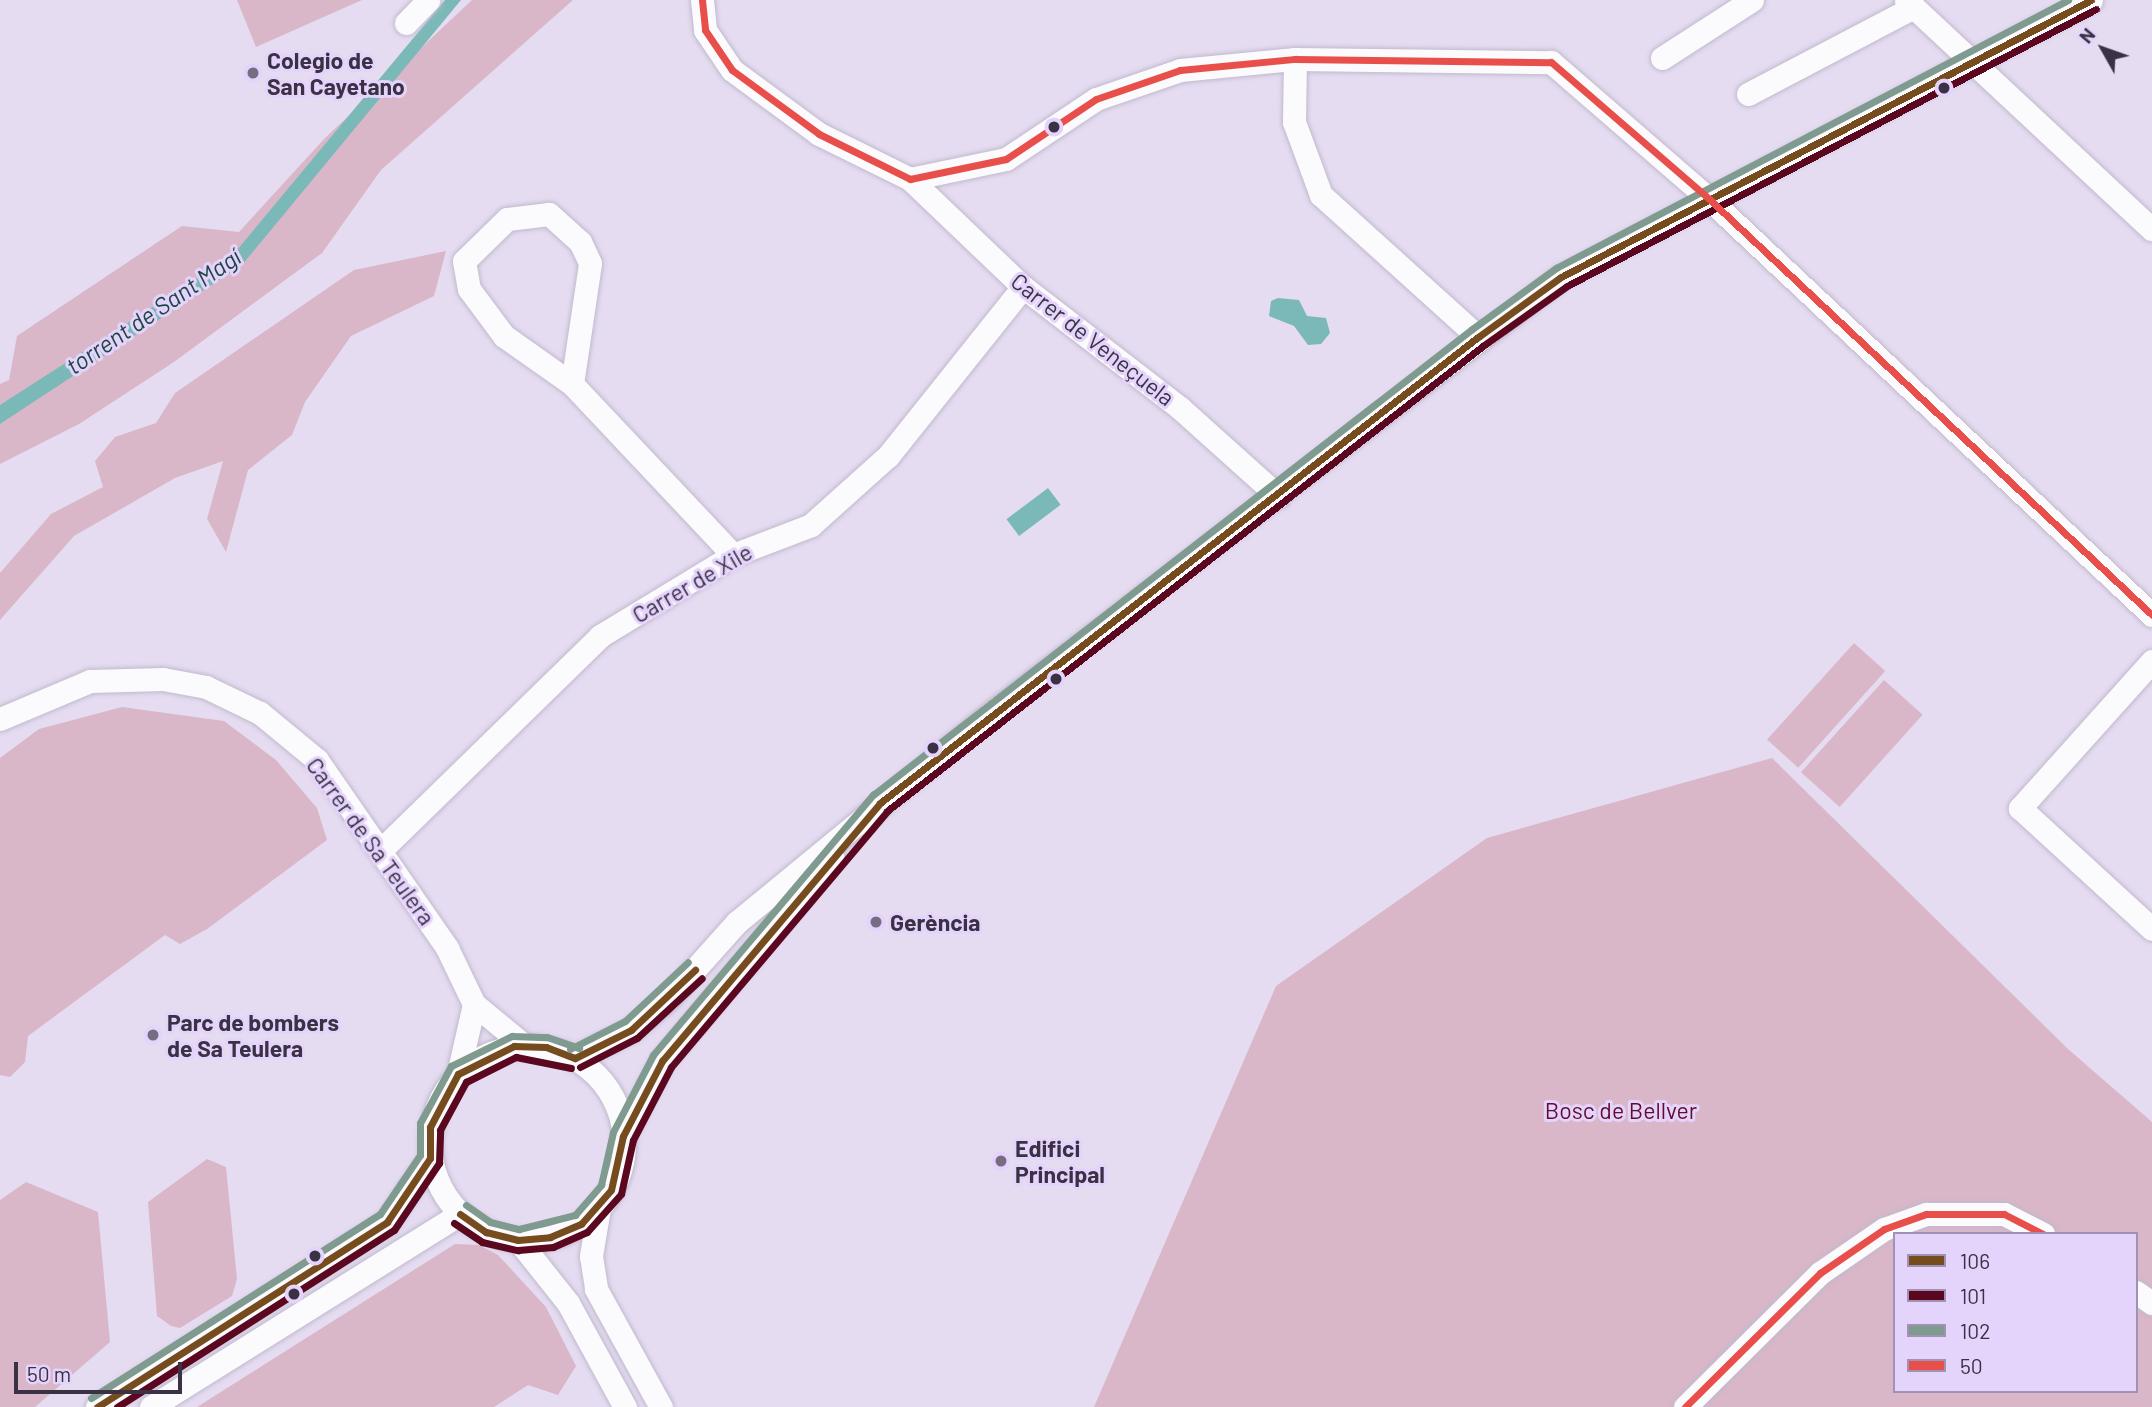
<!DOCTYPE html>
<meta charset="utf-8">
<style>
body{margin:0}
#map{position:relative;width:2152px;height:1407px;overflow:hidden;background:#e5dcf2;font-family:Barlow,sans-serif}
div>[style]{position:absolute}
.green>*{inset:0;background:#d9b7c8;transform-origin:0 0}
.water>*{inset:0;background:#7bb9b8;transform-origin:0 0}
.roads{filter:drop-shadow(0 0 2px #c1b9cc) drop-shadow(0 0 2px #c1b9cc)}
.minor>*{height:23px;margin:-11.5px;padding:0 11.5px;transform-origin:11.5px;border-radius:11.5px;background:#fbfafd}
.minor>.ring{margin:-11.5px;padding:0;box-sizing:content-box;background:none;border:23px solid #fbfafd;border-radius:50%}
.bus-1>*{height:7px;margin:-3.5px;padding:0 3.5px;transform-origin:3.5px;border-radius:3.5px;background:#764c1f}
.bus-2>*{height:7px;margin:-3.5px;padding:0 3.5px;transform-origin:3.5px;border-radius:3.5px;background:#5c0720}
.bus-3>*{height:7px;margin:-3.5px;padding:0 3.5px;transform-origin:3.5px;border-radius:3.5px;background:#7f9a8e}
.bus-4>*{height:7px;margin:-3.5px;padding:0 3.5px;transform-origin:3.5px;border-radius:3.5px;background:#e84f4a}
.dots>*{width:19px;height:19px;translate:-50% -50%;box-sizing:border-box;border:4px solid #e4d3fb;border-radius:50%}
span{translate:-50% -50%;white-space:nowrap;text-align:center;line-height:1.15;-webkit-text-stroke:6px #e4d3fb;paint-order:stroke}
.poi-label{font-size:23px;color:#3a3145;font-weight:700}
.left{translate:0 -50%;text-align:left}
.street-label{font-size:23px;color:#3a3145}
.park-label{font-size:23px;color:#630c2d}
.water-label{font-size:24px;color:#1c4641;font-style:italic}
.legend{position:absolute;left:1893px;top:1232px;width:245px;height:161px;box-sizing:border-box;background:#e4d3fb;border:2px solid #a092b2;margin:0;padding:9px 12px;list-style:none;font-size:21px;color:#3a3145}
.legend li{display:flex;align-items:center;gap:14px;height:35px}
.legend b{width:35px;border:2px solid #a092b2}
.north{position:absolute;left:2068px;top:14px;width:70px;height:70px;-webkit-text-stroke:5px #e4d3fb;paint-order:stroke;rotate:310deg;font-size:19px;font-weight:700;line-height:28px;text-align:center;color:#3a3145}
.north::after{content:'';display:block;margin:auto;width:24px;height:32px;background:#3a3145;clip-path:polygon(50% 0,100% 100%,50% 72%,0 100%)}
.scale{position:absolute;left:14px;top:1362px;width:168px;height:32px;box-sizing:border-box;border:4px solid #3a3145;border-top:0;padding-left:9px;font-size:21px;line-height:24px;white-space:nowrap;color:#3a3145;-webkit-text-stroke:5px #e4d3fb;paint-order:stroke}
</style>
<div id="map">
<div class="green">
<i style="clip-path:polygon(237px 0,362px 0,256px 47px)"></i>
<i style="clip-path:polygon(472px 0,573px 0,381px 170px,322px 253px,174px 362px,79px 424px,0 464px,0 384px,9px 380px,17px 336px,182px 226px,239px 232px,325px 138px)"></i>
<i style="clip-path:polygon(446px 251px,434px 296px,351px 336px,305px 402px,292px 435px,248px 470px,226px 552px,207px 519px,223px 461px,175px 478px,74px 536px,0 620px,0 573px,51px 514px,103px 487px,95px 461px,115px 437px,156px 423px,175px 393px,354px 270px)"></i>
<i style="left:1854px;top:643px;width:42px;height:130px;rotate:42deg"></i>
<i style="left:1884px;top:680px;width:52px;height:124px;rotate:42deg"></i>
<i style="clip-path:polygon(122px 707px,224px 721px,276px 760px,317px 808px,327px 840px,207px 929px,180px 944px,165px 935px,28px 1036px,25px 1062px,10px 1077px,0 1075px,0 758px,39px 729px)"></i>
<i style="clip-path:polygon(evenodd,1772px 758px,2068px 1049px,2152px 1122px,2152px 1407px,1094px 1407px,1276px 986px,1487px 838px,1772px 758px,1895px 1234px,2136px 1234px,2136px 1391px,1895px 1391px,1895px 1234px)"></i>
<i style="clip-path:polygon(207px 1159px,226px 1167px,237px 1279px,232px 1296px,180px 1328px,171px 1326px,157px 1316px,148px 1202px)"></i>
<i style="clip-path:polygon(26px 1182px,98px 1212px,110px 1342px,35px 1407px,0 1407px,0 1200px)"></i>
<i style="clip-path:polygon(455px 1244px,479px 1245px,498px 1255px,546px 1307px,576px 1366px,558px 1395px,528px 1385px,494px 1407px,197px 1407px)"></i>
</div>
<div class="water">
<i style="clip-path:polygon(445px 0,461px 0,242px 265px,0 424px,0 405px,232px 256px)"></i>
<i style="clip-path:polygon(1278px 298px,1299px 300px,1307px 316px,1326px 318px,1330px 333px,1321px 344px,1308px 345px,1294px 326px,1269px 316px,1271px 301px)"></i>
<i style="left:1048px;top:488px;width:21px;height:52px;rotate:53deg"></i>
</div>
<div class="roads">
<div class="minor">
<i style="left:702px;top:0;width:30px;rotate:84deg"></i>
<i style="left:705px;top:30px;width:48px;rotate:56deg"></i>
<i style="left:732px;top:70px;width:108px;rotate:36.3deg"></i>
<i style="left:819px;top:134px;width:102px;rotate:26.3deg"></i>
<i style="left:910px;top:179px;width:156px;rotate:43.7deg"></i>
<i style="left:1023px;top:287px;width:198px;rotate:37.6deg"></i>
<i style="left:1180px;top:408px;width:132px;rotate:41.9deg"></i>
<i style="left:1906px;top:0;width:336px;rotate:43deg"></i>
<i style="left:406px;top:23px;width:32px;rotate:-46deg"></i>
<i style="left:1662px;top:58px;width:107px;rotate:-32.8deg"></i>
<i style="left:1295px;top:59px;width:63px;rotate:90.9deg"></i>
<i style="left:1294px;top:122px;width:78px;rotate:69.7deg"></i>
<i style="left:1321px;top:195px;width:212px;rotate:42.1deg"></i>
<i style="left:1748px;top:94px;width:187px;rotate:-27.7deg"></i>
<i style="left:910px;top:179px;width:98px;rotate:-11.8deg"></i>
<i style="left:1006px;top:159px;width:108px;rotate:-33.7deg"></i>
<i style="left:1096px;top:99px;width:89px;rotate:-19deg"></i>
<i style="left:1180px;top:70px;width:116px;rotate:-5.5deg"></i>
<i style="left:1295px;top:59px;width:256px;rotate:0.7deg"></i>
<i style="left:1551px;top:62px;width:208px;rotate:40.9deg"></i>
<i style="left:1708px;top:198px;width:609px;rotate:43.2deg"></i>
<i style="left:572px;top:384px;width:122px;rotate:-81.5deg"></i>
<i style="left:590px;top:263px;width:23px;rotate:-115deg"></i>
<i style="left:580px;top:242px;width:42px;rotate:-137.9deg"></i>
<i style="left:549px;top:214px;width:42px;rotate:173.2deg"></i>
<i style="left:507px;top:219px;width:60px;rotate:135.7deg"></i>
<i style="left:464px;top:261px;width:28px;rotate:80deg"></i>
<i style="left:469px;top:289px;width:59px;rotate:53.3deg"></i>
<i style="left:504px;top:336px;width:83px;rotate:35.2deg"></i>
<i style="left:572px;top:384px;width:235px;rotate:46.7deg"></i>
<i style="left:2152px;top:661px;width:198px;rotate:131.9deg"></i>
<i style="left:2020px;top:808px;width:179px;rotate:42.5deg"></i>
<i style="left:0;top:719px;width:98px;rotate:-22.9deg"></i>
<i style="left:90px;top:681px;width:73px;rotate:-1.6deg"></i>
<i style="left:163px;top:679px;width:44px;rotate:10.5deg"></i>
<i style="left:206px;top:687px;width:60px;rotate:25.7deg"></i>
<i style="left:260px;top:713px;width:74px;rotate:39.5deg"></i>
<i style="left:317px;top:760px;width:229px;rotate:55.3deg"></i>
<i style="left:447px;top:948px;width:62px;rotate:64.3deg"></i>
<i style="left:382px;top:849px;width:305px;rotate:-44.3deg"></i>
<i style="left:600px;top:636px;width:156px;rotate:-31.3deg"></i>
<i style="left:733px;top:555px;width:84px;rotate:-21deg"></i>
<i style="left:811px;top:525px;width:103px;rotate:-41.9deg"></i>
<i style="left:888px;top:456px;width:216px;rotate:-51.4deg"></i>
<i class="ring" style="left:430px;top:1046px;width:171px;height:171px"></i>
<i style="left:575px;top:1058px;width:63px;rotate:-26.6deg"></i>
<i style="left:631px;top:1030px;width:50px;rotate:-40.1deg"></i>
<i style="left:669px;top:998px;width:102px;rotate:-48.2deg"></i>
<i style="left:737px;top:922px;width:328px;rotate:-39.4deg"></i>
<i style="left:990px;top:714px;width:719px;rotate:-37.43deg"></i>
<i style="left:1561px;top:277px;width:598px;rotate:-27.59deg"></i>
<i style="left:458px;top:1074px;width:72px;rotate:-77.1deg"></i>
<i style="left:474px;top:1004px;width:67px;rotate:39.6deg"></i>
<i style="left:623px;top:1136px;width:85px;rotate:-62.5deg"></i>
<i style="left:662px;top:1061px;width:266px;rotate:-50.2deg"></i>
<i style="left:599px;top:1208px;width:49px;rotate:99.5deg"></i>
<i style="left:591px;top:1256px;width:33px;rotate:81deg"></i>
<i style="left:596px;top:1289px;width:135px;rotate:61.2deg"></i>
<i style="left:518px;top:1240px;width:80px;rotate:51.6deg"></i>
<i style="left:568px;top:1303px;width:119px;rotate:61.3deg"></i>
<i style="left:2136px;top:1292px;width:19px;rotate:35deg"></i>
<i style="left:97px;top:1407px;width:344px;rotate:-32.5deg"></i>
<i style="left:387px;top:1222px;width:77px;rotate:-56.1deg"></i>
<i style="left:151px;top:1407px;width:364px;rotate:-32deg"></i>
<i style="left:1685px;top:1407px;width:190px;rotate:-44.8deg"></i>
<i style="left:1820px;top:1273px;width:78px;rotate:-34.5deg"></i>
<i style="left:1884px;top:1229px;width:45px;rotate:-19.7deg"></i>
<i style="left:1926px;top:1214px;width:78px"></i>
<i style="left:2004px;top:1214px;width:44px;rotate:27.1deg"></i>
</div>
</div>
<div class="bus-1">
<i style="left:575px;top:1058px;width:63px;rotate:-26.6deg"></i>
<i style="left:631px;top:1030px;width:88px;rotate:-43.2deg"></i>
<i style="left:460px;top:1214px;width:32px;rotate:35deg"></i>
<i style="left:486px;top:1232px;width:33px;rotate:14deg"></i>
<i style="left:518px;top:1240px;width:32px;rotate:-5deg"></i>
<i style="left:550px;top:1237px;width:34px;rotate:-23deg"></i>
<i style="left:581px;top:1224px;width:45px;rotate:-48.6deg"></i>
<i style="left:611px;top:1190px;width:55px;rotate:-77.5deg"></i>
<i style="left:623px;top:1136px;width:85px;rotate:-62.5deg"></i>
<i style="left:662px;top:1061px;width:338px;rotate:-49.8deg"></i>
<i style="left:880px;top:803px;width:758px;rotate:-37.93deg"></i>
<i style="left:1478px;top:337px;width:102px;rotate:-35.9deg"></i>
<i style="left:1561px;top:277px;width:598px;rotate:-27.59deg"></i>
<i style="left:97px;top:1407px;width:344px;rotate:-32.5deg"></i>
<i style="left:387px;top:1222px;width:77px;rotate:-56.1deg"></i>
<i style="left:430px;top:1158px;width:31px;rotate:-90deg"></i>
<i style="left:430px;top:1127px;width:60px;rotate:-62.2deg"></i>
<i style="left:458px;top:1074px;width:63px;rotate:-26.6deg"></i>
<i style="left:514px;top:1046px;width:32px;rotate:2deg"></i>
<i style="left:546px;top:1047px;width:31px;rotate:21deg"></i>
</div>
<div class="bus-2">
<i style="left:580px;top:1067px;width:64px;rotate:-27deg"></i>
<i style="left:637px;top:1038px;width:88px;rotate:-42.7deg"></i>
<i style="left:454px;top:1223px;width:34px;rotate:34deg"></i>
<i style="left:482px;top:1242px;width:37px;rotate:13deg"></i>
<i style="left:518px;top:1250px;width:35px;rotate:-5deg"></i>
<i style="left:553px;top:1247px;width:37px;rotate:-24deg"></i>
<i style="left:587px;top:1232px;width:51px;rotate:-48.2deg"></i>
<i style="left:621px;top:1194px;width:55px;rotate:-77.5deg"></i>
<i style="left:633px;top:1140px;width:82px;rotate:-62.5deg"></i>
<i style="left:671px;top:1067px;width:335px;rotate:-49.8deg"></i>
<i style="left:887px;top:811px;width:757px;rotate:-37.97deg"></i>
<i style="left:1484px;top:345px;width:102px;rotate:-35.4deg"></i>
<i style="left:1567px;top:286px;width:597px;rotate:-27.64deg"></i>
<i style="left:117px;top:1407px;width:329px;rotate:-32.6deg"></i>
<i style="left:394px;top:1230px;width:81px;rotate:-56.1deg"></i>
<i style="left:439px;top:1163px;width:33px;rotate:-88deg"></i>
<i style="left:440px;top:1130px;width:55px;rotate:-61.6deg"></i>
<i style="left:466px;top:1082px;width:56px;rotate:-26.6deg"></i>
<i style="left:516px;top:1057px;width:56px;rotate:11.3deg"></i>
</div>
<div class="bus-3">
<i style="left:570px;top:1049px;width:62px;rotate:-27deg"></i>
<i style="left:625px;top:1021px;width:86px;rotate:-43.1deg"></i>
<i style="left:466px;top:1205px;width:29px;rotate:35deg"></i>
<i style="left:490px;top:1222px;width:30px;rotate:14deg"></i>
<i style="left:519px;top:1229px;width:58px;rotate:-14deg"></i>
<i style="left:575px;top:1215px;width:40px;rotate:-49deg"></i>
<i style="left:601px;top:1185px;width:54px;rotate:-77.2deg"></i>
<i style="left:613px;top:1132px;width:87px;rotate:-62.5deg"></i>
<i style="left:653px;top:1055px;width:341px;rotate:-49.8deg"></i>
<i style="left:873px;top:795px;width:759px;rotate:-37.88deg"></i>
<i style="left:1472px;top:329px;width:104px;rotate:-36deg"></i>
<i style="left:1556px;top:268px;width:578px;rotate:-27.63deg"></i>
<i style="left:91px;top:1398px;width:343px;rotate:-32.5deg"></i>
<i style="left:380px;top:1214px;width:71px;rotate:-55.9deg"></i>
<i style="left:420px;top:1155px;width:32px;rotate:-90deg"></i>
<i style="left:420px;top:1123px;width:65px;rotate:-61.5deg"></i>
<i style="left:451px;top:1066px;width:68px;rotate:-26.2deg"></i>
<i style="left:512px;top:1036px;width:35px;rotate:2deg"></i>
<i style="left:547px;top:1037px;width:34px;rotate:19deg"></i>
</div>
<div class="bus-4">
<i style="left:702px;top:0;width:30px;rotate:84deg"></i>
<i style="left:705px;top:30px;width:48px;rotate:56deg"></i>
<i style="left:732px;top:70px;width:108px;rotate:36.3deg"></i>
<i style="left:819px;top:134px;width:102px;rotate:26.3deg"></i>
<i style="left:910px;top:179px;width:98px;rotate:-11.8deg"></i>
<i style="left:1006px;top:159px;width:108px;rotate:-33.7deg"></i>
<i style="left:1096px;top:99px;width:89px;rotate:-19deg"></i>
<i style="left:1180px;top:70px;width:116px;rotate:-5.5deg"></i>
<i style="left:1295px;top:59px;width:256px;rotate:0.7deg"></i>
<i style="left:1551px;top:62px;width:208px;rotate:40.9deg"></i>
<i style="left:1708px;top:198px;width:609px;rotate:43.2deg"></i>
<i style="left:1685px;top:1407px;width:190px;rotate:-44.8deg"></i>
<i style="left:1820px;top:1273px;width:78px;rotate:-34.5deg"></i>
<i style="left:1884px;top:1229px;width:45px;rotate:-19.7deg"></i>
<i style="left:1926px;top:1214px;width:78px"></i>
<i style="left:2004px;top:1214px;width:44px;rotate:27.1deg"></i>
</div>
<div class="dots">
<i style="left:253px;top:73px;background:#766d82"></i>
<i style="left:1944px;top:88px;background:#3a3145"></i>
<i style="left:1054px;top:127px;background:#3a3145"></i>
<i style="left:1056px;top:679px;background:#3a3145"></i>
<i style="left:933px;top:748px;background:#3a3145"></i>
<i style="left:876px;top:922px;background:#766d82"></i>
<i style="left:153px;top:1035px;background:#766d82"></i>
<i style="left:1001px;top:1161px;background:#766d82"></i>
<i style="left:315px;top:1256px;background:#3a3145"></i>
<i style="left:294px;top:1294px;background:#3a3145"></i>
</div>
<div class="poi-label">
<span class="left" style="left:267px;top:73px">Colegio de<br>San Cayetano</span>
<span class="left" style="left:890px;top:922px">Gerència</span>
<span class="left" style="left:167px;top:1035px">Parc de bombers<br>de Sa Teulera</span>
<span class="left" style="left:1015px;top:1161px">Edifici<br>Principal</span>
</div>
<div class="street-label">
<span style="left:1093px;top:339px;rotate:38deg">Carrer de Veneçuela</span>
<span style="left:692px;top:583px;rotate:-30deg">Carrer de Xile</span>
<span style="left:371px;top:841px;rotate:54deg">Carrer de Sa Teulera</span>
</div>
<div class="park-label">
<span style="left:1621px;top:1110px">Bosc de Bellver</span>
</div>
<div class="water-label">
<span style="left:153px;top:311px;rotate:-34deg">torrent de Sant Magí</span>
</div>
<ul class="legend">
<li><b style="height:9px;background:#764c1f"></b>106</li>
<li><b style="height:9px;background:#5c0720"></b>101</li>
<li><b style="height:9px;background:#7f9a8e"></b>102</li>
<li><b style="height:9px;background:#e84f4a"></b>50</li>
</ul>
<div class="north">N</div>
<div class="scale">50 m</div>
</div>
